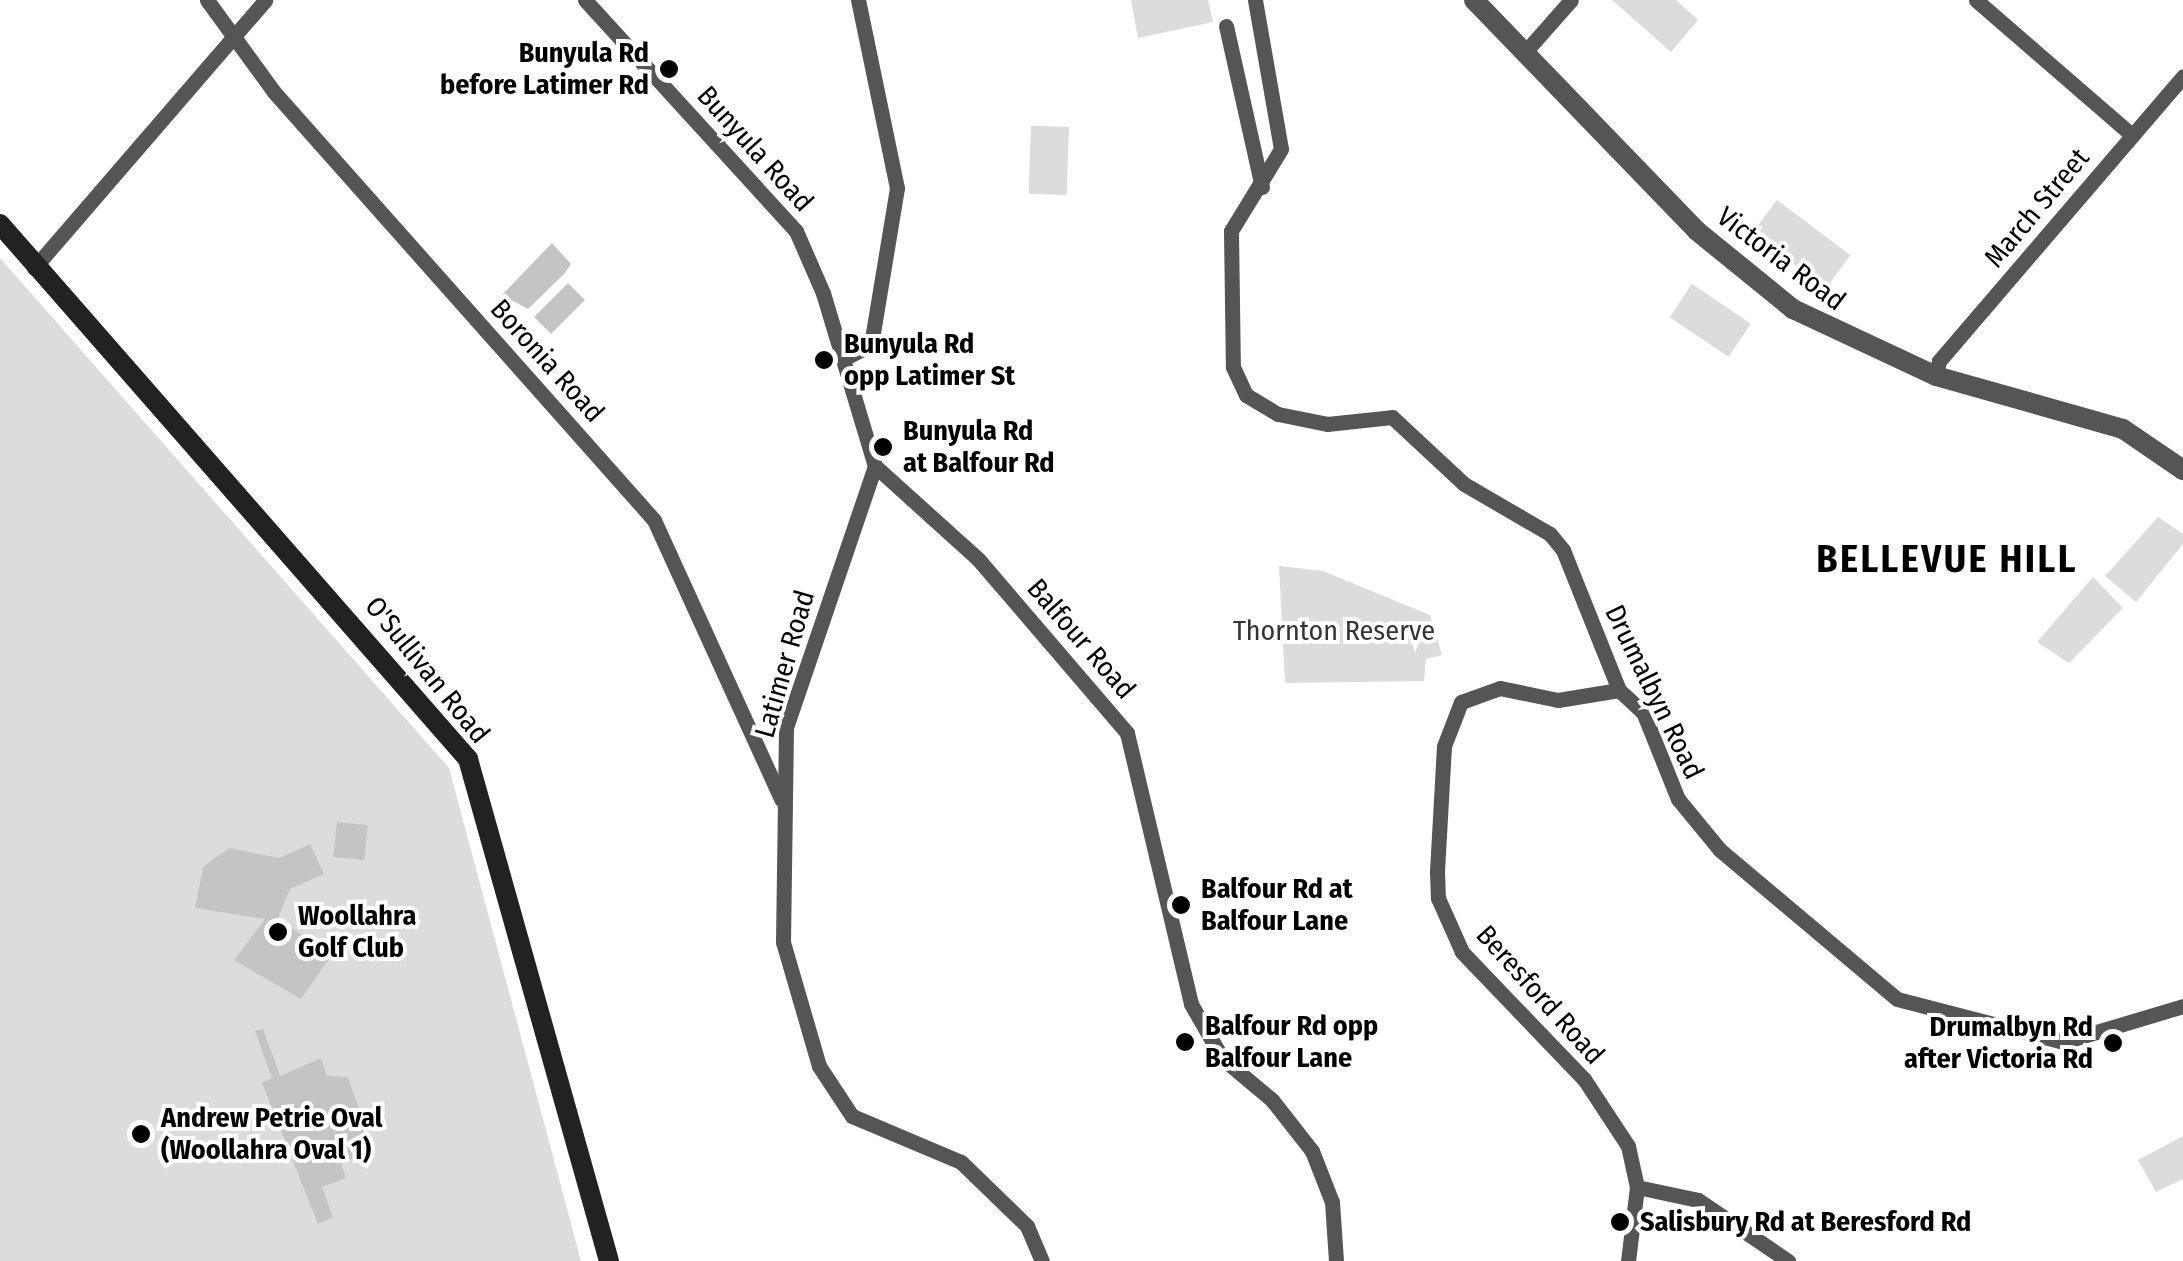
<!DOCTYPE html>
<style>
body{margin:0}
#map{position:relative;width:2183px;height:1261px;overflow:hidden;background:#fff;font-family:"Fira Sans Condensed",sans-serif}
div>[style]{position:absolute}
.green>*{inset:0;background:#dcdcdc;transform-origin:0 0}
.building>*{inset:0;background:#c4c4c4;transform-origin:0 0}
.minor>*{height:15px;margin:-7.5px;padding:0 7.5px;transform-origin:7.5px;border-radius:7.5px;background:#555}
.tertiary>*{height:20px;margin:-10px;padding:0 10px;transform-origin:10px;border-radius:10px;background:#555}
.secondary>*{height:20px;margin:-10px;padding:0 10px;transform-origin:10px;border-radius:10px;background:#222}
.dots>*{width:28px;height:28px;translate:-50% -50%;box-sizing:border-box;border:5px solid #fff;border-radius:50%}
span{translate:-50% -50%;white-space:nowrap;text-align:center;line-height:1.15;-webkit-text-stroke:8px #fff;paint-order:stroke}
.poi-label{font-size:28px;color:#000;font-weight:700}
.right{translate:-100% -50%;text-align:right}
.left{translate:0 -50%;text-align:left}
.street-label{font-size:28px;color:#000}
.park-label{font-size:28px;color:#333}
.district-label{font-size:38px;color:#000;font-weight:700;letter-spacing:2.5px}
</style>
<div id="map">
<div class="green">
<i style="clip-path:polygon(1131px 0,1208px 0,1213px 22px,1138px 38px)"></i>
<i style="clip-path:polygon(1612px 0,1676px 0,1698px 20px,1671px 52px)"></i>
<i style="left:1069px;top:127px;width:68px;height:38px;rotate:92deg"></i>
<i style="left:1777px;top:200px;width:92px;height:41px;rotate:37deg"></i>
<i style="clip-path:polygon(0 258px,449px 768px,581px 1261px,0 1261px)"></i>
<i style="left:1692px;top:284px;width:71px;height:40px;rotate:34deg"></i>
<i style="clip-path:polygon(2158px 517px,2183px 534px,2183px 544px,2136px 602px,2105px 576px)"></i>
<i style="clip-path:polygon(1279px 566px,1323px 571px,1430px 615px,1442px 655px,1426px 659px,1424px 681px,1285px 683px)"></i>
<i style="clip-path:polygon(2093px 577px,2123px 608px,2069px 663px,2037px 642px)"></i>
<i style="clip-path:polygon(2183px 1136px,2183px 1179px,2156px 1192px,2138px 1160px)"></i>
</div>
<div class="building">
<i style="clip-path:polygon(552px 243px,571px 264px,565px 273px,528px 309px,502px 295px)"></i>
<i style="left:568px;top:283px;width:24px;height:48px;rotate:45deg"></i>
<i style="left:337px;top:822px;width:31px;height:35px;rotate:6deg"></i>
<i style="clip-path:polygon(310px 844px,324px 874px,290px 889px,277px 920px,333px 953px,301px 999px,234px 960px,265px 919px,195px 908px,203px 867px,229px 848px,279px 858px)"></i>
<i style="clip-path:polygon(263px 1029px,280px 1076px,321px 1058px,327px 1076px,348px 1077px,359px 1109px,369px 1153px,341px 1164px,346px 1178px,322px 1187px,333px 1217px,318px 1224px,262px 1083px,272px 1078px,255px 1031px)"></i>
</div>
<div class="minor">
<i style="left:207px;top:0;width:114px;rotate:53.9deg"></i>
<i style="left:274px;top:92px;width:572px;rotate:48.4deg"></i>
<i style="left:654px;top:520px;width:307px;rotate:65.5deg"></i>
<i style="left:585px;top:0;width:313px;rotate:47.6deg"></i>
<i style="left:796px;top:231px;width:68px;rotate:66.5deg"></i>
<i style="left:823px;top:293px;width:181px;rotate:73.3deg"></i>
<i style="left:875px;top:466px;width:277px;rotate:108.8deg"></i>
<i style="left:786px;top:728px;width:214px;rotate:90.8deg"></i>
<i style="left:783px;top:942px;width:129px;rotate:73.8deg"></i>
<i style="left:819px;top:1066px;width:60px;rotate:56.6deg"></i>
<i style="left:852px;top:1116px;width:118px;rotate:22.9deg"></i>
<i style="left:961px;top:1162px;width:92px;rotate:44.1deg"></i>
<i style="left:1027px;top:1226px;width:38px;rotate:67deg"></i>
<i style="left:1255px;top:0;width:151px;rotate:80.1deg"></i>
<i style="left:1281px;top:149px;width:96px;rotate:121.4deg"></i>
<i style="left:1231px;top:231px;width:136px;rotate:89.2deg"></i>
<i style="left:1233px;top:367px;width:31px;rotate:65deg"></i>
<i style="left:1246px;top:395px;width:37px;rotate:31deg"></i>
<i style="left:1278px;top:414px;width:50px;rotate:11.5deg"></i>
<i style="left:1327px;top:424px;width:65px;rotate:-6.1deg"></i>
<i style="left:1392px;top:417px;width:98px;rotate:42.9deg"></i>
<i style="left:1464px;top:484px;width:99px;rotate:30.2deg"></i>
<i style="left:1550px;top:534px;width:21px;rotate:51deg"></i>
<i style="left:1563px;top:550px;width:151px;rotate:68.2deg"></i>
<i style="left:1619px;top:690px;width:33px;rotate:43deg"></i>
<i style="left:1643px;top:712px;width:94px;rotate:68.1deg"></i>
<i style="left:1678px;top:799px;width:66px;rotate:50.5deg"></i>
<i style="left:1720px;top:850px;width:231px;rotate:40.1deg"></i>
<i style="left:1897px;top:999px;width:171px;rotate:14.5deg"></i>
<i style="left:2063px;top:1042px;width:125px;rotate:-16.7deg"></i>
<i style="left:1976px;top:0;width:206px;rotate:40.9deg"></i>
<i style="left:1226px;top:26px;width:165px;rotate:77.4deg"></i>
<i style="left:1525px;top:52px;width:69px;rotate:-48.5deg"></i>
<i style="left:34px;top:268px;width:354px;rotate:-49.2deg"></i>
<i style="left:843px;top:359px;width:31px;rotate:-27deg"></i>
<i style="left:871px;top:345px;width:159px;rotate:-80.6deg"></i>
<i style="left:897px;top:188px;width:192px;rotate:-101.7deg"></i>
<i style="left:1936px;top:376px;width:15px;rotate:-79deg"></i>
<i style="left:1939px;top:361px;width:375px;rotate:-49.4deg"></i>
<i style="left:875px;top:466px;width:139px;rotate:42.1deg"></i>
<i style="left:978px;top:559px;width:229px;rotate:49.4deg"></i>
<i style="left:1127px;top:733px;width:278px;rotate:76.7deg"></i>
<i style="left:1191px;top:1004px;width:62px;rotate:60.1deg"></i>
<i style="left:1222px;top:1058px;width:65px;rotate:40deg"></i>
<i style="left:1272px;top:1100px;width:65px;rotate:51.9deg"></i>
<i style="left:1312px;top:1151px;width:55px;rotate:68.6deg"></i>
<i style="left:1332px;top:1202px;width:59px;rotate:86.1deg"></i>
<i style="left:1619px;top:690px;width:62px;rotate:170.7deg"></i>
<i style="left:1558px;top:700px;width:59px;rotate:-168.3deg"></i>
<i style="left:1500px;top:688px;width:41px;rotate:160.3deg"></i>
<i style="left:1461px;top:702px;width:47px;rotate:111.1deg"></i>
<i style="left:1444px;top:746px;width:125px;rotate:93.2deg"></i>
<i style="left:1437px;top:871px;width:27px;rotate:88deg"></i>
<i style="left:1438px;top:898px;width:59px;rotate:66deg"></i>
<i style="left:1462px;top:952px;width:176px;rotate:46.2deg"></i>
<i style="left:1584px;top:1079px;width:80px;rotate:56.7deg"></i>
<i style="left:1628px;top:1146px;width:42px;rotate:77.6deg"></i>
<i style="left:1637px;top:1187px;width:75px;rotate:96.9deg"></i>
<i style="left:1637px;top:1187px;width:62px;rotate:12deg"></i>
<i style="left:1698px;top:1200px;width:109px;rotate:34.1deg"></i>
</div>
<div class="tertiary">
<i style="left:1474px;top:0;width:321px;rotate:46deg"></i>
<i style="left:1697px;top:231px;width:124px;rotate:39.1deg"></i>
<i style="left:1793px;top:309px;width:158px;rotate:25.1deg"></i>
<i style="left:1936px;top:376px;width:194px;rotate:15.8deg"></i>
<i style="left:2123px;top:429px;width:73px;rotate:34.3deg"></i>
</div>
<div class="secondary">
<i style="left:0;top:224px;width:711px;rotate:48.82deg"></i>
<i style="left:468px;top:759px;width:521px;rotate:74.31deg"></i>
</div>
<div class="dots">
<i style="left:669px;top:69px;background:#000"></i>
<i style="left:824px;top:360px;background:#000"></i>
<i style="left:883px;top:447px;background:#000"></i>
<i style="left:1181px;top:905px;background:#000"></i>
<i style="left:278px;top:932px;background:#000"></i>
<i style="left:1185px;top:1042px;background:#000"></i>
<i style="left:2113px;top:1043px;background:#000"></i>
<i style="left:141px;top:1134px;background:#000"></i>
<i style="left:1620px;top:1222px;background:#000"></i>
</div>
<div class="poi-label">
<span class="right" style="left:649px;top:69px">Bunyula Rd<br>before Latimer Rd</span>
<span class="left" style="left:844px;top:360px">Bunyula Rd<br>opp Latimer St</span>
<span class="left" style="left:903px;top:447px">Bunyula Rd<br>at Balfour Rd</span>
<span class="left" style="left:1201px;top:905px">Balfour Rd at<br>Balfour Lane</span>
<span class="left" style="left:298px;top:932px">Woollahra<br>Golf Club</span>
<span class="left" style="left:1205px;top:1042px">Balfour Rd opp<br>Balfour Lane</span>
<span class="right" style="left:2093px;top:1043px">Drumalbyn Rd<br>after Victoria Rd</span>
<span class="left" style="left:161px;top:1134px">Andrew Petrie Oval<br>(Woollahra Oval 1)</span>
<span class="left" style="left:1640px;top:1222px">Salisbury Rd at Beresford Rd</span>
</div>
<div class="street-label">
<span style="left:755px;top:149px;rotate:48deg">Bunyula Road</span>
<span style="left:2037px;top:208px;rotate:-50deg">March Street</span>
<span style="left:1781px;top:259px;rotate:37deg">Victoria Road</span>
<span style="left:547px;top:361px;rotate:48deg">Boronia Road</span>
<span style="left:1081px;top:639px;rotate:49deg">Balfour Road</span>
<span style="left:785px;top:664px;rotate:-74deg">Latimer Road</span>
<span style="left:427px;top:670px;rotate:51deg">O'Sullivan Road</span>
<span style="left:1654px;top:692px;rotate:64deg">Drumalbyn Road</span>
<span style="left:1540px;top:995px;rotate:48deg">Beresford Road</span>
</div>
<div class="park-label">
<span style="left:1334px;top:631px">Thornton Reserve</span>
</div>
<div class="district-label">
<span style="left:1947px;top:560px">BELLEVUE HILL</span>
</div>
</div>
